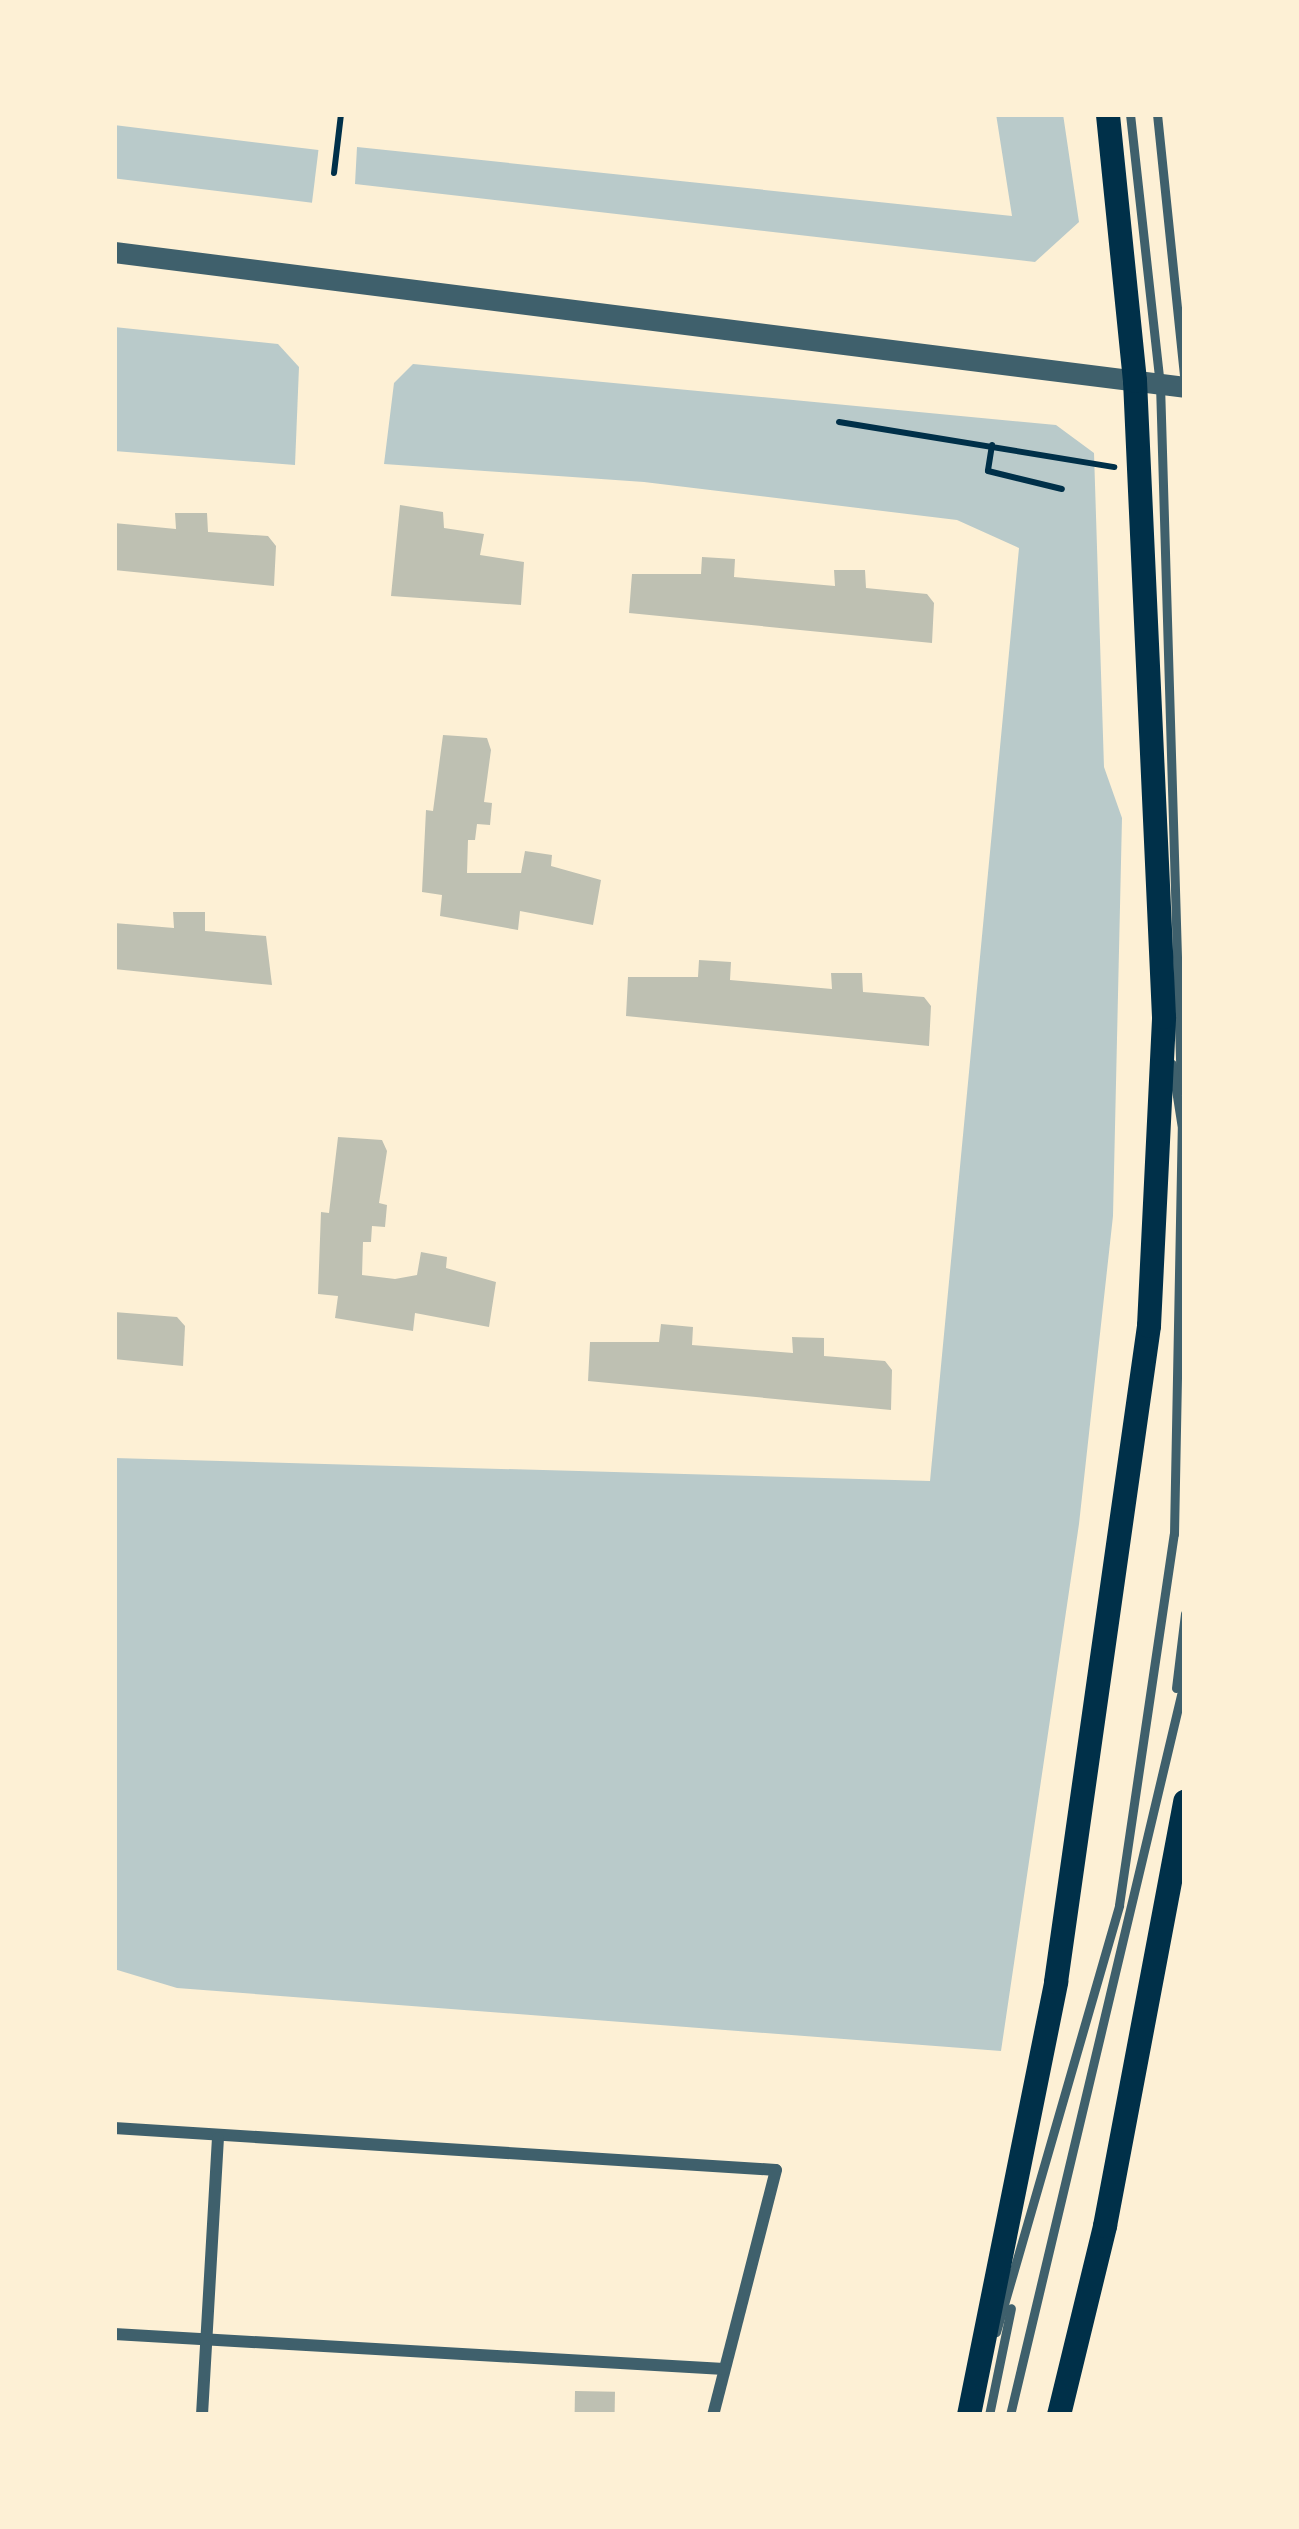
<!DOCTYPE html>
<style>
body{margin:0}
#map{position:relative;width:1299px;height:2529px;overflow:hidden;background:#fdf0d5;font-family:"Titillium Web",sans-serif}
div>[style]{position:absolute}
.green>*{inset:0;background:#b9caca;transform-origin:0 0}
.building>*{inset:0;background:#bec0b2;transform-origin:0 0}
.path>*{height:6px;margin:-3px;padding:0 3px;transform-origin:3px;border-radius:3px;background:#003049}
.service>*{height:9px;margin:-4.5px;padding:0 4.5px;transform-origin:4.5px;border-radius:4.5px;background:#3f606c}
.minor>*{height:12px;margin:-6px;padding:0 6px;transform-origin:6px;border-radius:6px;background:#3f606c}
.tertiary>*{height:21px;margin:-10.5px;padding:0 10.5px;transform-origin:10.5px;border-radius:10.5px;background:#3f606c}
.secondary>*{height:24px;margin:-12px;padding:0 12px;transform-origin:12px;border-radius:12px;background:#003049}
span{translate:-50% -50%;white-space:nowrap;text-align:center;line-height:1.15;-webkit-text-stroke:12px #fdf0d5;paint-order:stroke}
.frame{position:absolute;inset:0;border:117px solid #fdf0d5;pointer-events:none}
</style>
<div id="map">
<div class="green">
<i style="clip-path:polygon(996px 114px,1063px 114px,1079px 222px,1035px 262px,355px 184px,357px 147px,1012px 216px)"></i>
<i style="left:114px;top:125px;width:206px;height:53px;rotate:7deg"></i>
<i style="clip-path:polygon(114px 327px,278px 344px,299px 367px,295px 465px,114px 451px)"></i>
<i style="clip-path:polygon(413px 364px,1056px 425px,1094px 453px,1104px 767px,1122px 818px,1113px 1216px,1079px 1524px,1001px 2051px,177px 1988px,114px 1969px,114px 1458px,930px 1481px,1019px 548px,957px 520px,644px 482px,384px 464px,394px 383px)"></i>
</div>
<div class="building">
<i style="clip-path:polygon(400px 505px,443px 512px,444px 528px,484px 534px,480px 555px,524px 562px,521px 605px,391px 596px)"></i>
<i style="clip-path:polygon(175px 513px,207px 513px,208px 532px,268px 536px,276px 546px,274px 586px,114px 570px,114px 523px,176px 529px)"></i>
<i style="clip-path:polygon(702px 557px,735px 559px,734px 577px,835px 586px,834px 570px,865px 570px,866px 588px,927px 594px,934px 603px,932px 643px,629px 613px,632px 574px,701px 574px)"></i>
<i style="clip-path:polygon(443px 735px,487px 738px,491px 750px,484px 802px,492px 803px,490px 825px,477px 824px,475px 840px,468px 840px,467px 873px,521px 873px,525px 851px,552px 855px,551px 866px,601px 880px,593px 925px,520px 911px,518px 930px,440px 916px,442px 895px,422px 892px,426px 810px,433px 811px)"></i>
<i style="clip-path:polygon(173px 912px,205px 912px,205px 931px,266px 936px,272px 985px,114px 969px,114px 923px,174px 928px)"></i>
<i style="clip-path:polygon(699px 960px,731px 962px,730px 980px,832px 989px,831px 973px,862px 973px,863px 992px,924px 997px,931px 1006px,929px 1046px,626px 1016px,628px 977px,698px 977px)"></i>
<i style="clip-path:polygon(338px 1137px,382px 1140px,387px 1151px,379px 1203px,387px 1205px,385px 1227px,372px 1226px,371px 1242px,363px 1242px,362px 1275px,395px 1279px,417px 1275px,421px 1252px,447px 1257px,446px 1268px,496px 1282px,489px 1327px,415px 1313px,413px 1331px,335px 1318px,338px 1296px,318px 1294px,321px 1212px,329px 1213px)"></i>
<i style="clip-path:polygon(114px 1312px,177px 1317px,185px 1326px,183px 1366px,114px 1359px)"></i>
<i style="clip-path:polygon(661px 1324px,693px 1327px,692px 1345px,793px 1353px,792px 1337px,824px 1338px,824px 1356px,885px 1361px,892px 1370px,891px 1410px,588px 1381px,590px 1342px,659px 1342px)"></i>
<i style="left:575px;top:2391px;width:40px;height:24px;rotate:1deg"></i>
</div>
<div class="path">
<i style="left:334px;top:173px;width:59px;rotate:-83.2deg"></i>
<i style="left:839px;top:422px;width:279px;rotate:9.3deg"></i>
<i style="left:992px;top:445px;width:26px;rotate:99deg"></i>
<i style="left:988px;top:471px;width:76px;rotate:13.7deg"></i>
</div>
<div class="service">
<i style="left:1130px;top:114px;width:272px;rotate:83.7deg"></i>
<i style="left:1160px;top:384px;width:707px;rotate:88.3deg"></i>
<i style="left:1157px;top:114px;width:271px;rotate:84.1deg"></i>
<i style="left:1176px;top:1688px;width:75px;rotate:-83.1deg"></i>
<i style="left:996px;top:2332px;width:444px;rotate:-73.9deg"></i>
<i style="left:1119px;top:1905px;width:375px;rotate:-81.6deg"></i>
<i style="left:1174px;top:1534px;width:406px;rotate:-88.9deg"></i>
<i style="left:1182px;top:1128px;width:65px;rotate:-98.9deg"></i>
<i style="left:989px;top:2415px;width:109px;rotate:-78.4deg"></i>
<i style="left:1010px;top:2415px;width:757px;rotate:-76.64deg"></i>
</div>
<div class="minor">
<i style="left:114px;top:2128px;width:663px;rotate:3.63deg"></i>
<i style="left:776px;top:2170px;width:253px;rotate:104.4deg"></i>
<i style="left:114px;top:2334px;width:611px;rotate:3.28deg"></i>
<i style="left:202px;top:2415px;width:277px;rotate:-86.7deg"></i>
</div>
<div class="tertiary">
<i style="left:114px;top:252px;width:1079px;rotate:7.18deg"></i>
</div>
<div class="secondary">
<i style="left:969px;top:2415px;width:442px;rotate:-78.6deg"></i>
<i style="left:1056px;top:1982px;width:663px;rotate:-81.93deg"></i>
<i style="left:1149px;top:1326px;width:309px;rotate:-87.2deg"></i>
<i style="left:1164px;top:1017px;width:637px;rotate:-92.61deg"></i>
<i style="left:1135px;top:381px;width:268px;rotate:-95.8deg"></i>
<i style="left:1059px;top:2415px;width:195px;rotate:-76.3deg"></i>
<i style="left:1105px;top:2226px;width:432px;rotate:-79.3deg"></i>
</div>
<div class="frame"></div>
</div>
